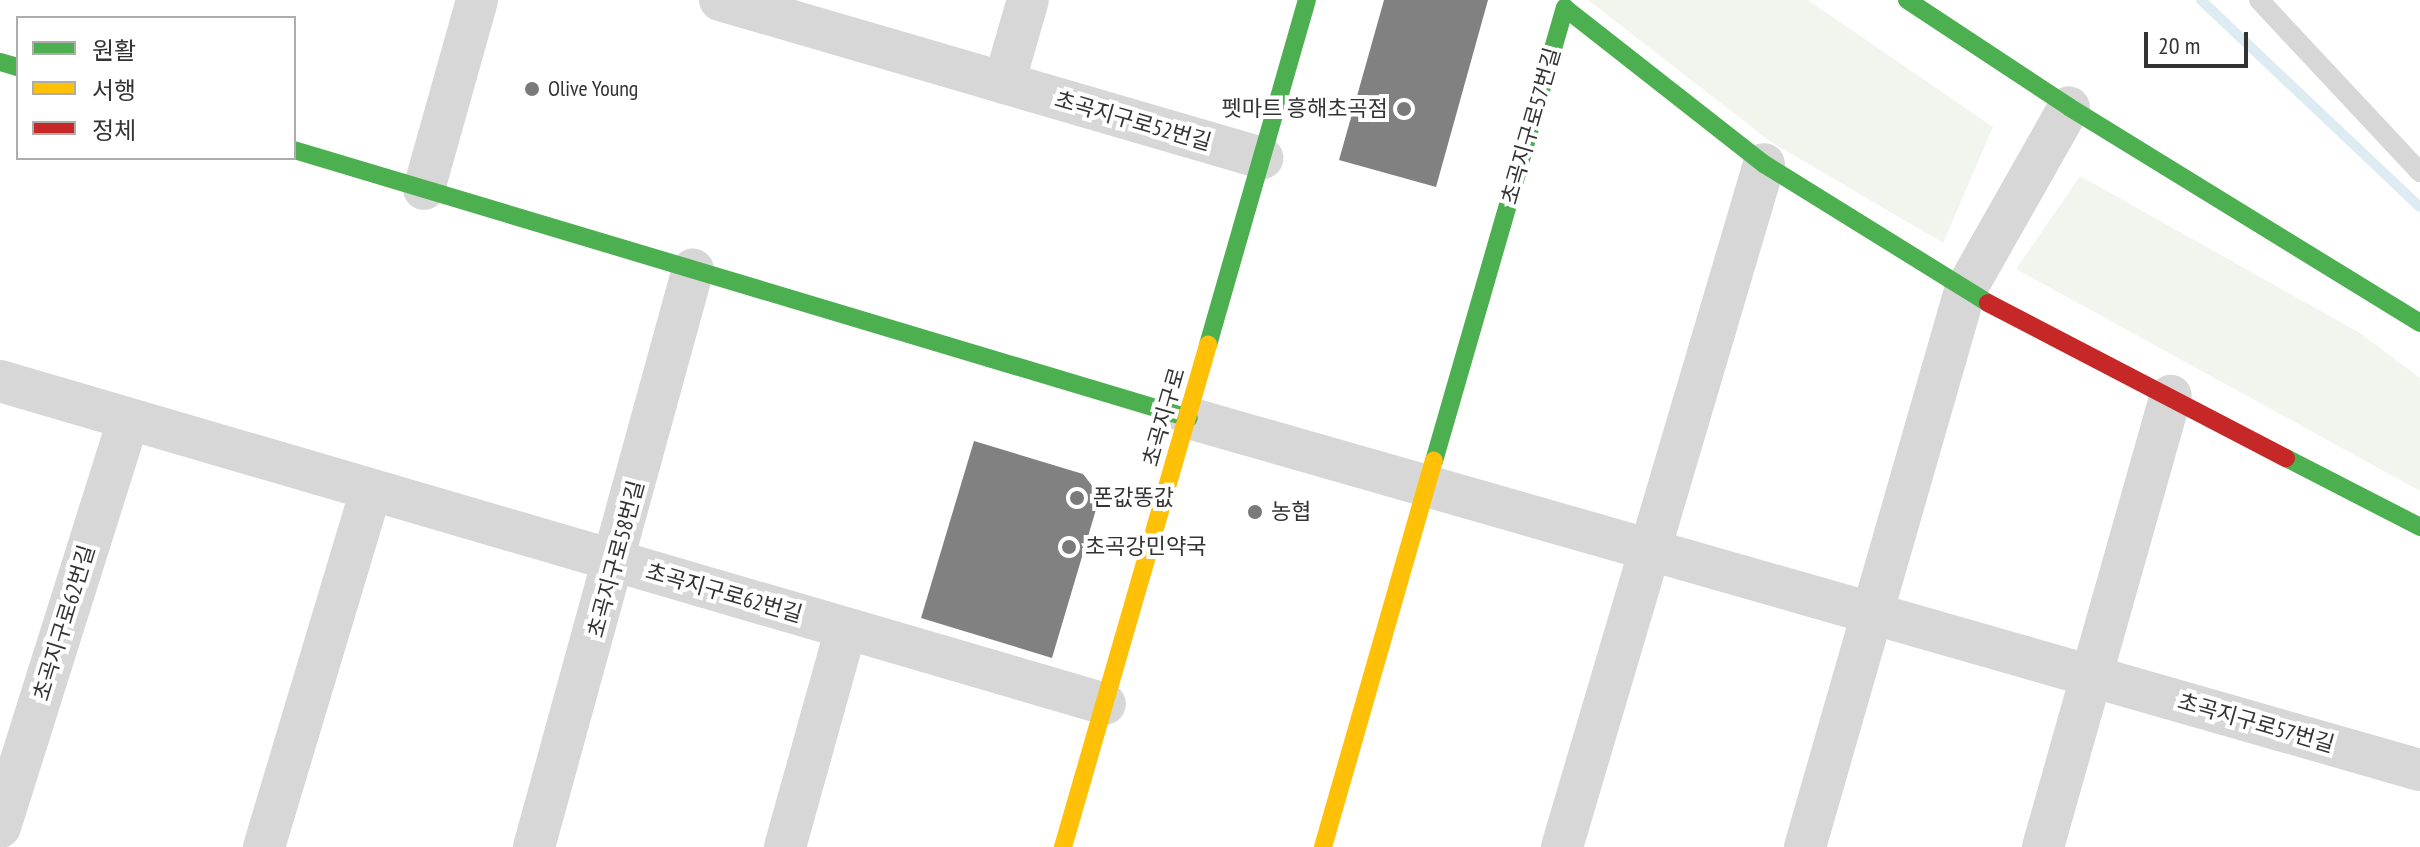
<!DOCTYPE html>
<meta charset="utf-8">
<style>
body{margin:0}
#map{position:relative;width:2420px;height:847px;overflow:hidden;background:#fff;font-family:"PT Sans Narrow","Noto Sans KR",sans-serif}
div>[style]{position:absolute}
.green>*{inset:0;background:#f1f5ed}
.stream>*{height:10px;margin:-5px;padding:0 5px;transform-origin:5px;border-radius:5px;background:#ddebf3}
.building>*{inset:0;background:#818181}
.lane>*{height:20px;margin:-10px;padding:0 10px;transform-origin:10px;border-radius:10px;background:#d7d7d7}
.street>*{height:42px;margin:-21px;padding:0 21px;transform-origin:21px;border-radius:21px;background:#d7d7d7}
.fast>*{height:18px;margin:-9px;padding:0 9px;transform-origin:9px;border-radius:9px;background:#4caf50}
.slow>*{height:18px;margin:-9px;padding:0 9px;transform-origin:9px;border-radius:9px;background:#ffc107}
.jam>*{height:18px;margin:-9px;padding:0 9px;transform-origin:9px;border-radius:9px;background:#c62828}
.dots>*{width:22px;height:22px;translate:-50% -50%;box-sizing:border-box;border:4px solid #fff;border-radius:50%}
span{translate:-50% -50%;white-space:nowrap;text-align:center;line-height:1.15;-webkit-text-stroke:8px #fff;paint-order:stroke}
.poi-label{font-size:22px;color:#333}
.left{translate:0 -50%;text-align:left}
.right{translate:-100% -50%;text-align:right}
.street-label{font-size:22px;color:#333}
.legend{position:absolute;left:16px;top:16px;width:280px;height:144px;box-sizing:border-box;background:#fff;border:2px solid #adadad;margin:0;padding:10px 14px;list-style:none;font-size:24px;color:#333}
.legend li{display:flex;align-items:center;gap:16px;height:40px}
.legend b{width:40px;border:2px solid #adadad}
.scale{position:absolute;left:2144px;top:32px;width:104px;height:36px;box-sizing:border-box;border:4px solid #333;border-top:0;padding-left:10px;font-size:24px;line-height:28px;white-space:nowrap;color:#333;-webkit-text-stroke:6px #fff;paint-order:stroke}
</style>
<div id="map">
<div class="green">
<i style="clip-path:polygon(1588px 0,1808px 0,1993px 127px,1943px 243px,1771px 142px)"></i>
<i style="clip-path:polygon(2080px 176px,2360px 333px,2420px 378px,2420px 491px,2016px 269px)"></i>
</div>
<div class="stream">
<i style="left:2201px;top:0;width:301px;rotate:43.4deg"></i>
</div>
<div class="building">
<i style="clip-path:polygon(1384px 0,1488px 0,1436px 187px,1339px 160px)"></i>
<i style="clip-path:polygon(974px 441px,1083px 474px,1100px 496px,1052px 658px,921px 618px)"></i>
</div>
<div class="lane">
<i style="left:2259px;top:0;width:236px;rotate:46.9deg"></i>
</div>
<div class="street">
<i style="left:720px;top:0;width:565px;rotate:16.25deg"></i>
<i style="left:1004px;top:83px;width:86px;rotate:-73.9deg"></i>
<i style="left:424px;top:189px;width:196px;rotate:-74.3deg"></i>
<i style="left:0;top:381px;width:1151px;rotate:16.29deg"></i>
<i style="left:1189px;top:418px;width:1280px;rotate:15.96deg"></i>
<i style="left:0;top:827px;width:427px;rotate:-72.5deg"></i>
<i style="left:264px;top:847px;width:372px;rotate:-73.3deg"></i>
<i style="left:534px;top:847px;width:599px;rotate:-74.62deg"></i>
<i style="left:785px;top:847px;width:226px;rotate:-74.4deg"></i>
<i style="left:1562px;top:847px;width:712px;rotate:-73.52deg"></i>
<i style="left:1805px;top:847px;width:579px;rotate:-73.95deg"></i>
<i style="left:1965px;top:291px;width:211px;rotate:-60.5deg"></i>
<i style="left:2043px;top:847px;width:469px;rotate:-74.2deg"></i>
</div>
<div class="fast">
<i style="left:1907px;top:0;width:194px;rotate:33.4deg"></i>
<i style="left:2069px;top:107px;width:412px;rotate:31.6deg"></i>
<i style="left:0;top:62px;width:19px;rotate:16deg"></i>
<i style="left:294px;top:150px;width:934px;rotate:16.67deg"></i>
<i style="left:1208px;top:345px;width:359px;rotate:-74deg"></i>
<i style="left:2286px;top:458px;width:151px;rotate:27.2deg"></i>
<i style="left:1434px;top:461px;width:472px;rotate:-73.9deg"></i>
<i style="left:1565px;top:8px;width:253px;rotate:38.1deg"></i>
<i style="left:1764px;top:164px;width:264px;rotate:31.8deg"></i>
</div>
<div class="slow">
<i style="left:1063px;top:847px;width:523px;rotate:-73.89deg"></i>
<i style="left:1323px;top:847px;width:402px;rotate:-74deg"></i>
</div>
<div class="jam">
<i style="left:1988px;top:303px;width:336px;rotate:27.5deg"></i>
</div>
<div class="dots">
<i style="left:532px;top:89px;background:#7a7a7a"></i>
<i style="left:1404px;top:109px;background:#7a7a7a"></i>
<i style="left:1077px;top:498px;background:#7a7a7a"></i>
<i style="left:1255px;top:512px;background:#7a7a7a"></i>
<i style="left:1069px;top:547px;background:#7a7a7a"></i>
</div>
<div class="poi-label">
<span class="left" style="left:548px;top:89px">Olive Young</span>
<span class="right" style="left:1388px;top:109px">펫마트 흥해초곡점</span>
<span class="left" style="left:1093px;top:498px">폰값똥값</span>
<span class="left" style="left:1271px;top:512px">농협</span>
<span class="left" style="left:1085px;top:547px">초곡강민약국</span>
</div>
<div class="street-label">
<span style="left:1133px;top:121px;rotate:16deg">초곡지구로52번길</span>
<span style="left:1531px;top:126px;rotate:-74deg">초곡지구로57번길</span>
<span style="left:1164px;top:417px;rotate:-74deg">초곡지구로</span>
<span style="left:616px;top:559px;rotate:-75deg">초곡지구로58번길</span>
<span style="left:724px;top:593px;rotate:16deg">초곡지구로62번길</span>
<span style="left:64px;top:623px;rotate:-73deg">초곡지구로62번길</span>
<span style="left:2256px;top:723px;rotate:16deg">초곡지구로57번길</span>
</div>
<ul class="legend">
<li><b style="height:10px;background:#4caf50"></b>원활</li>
<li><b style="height:10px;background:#ffc107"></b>서행</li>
<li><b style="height:10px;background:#c62828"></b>정체</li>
</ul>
<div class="scale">20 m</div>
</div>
